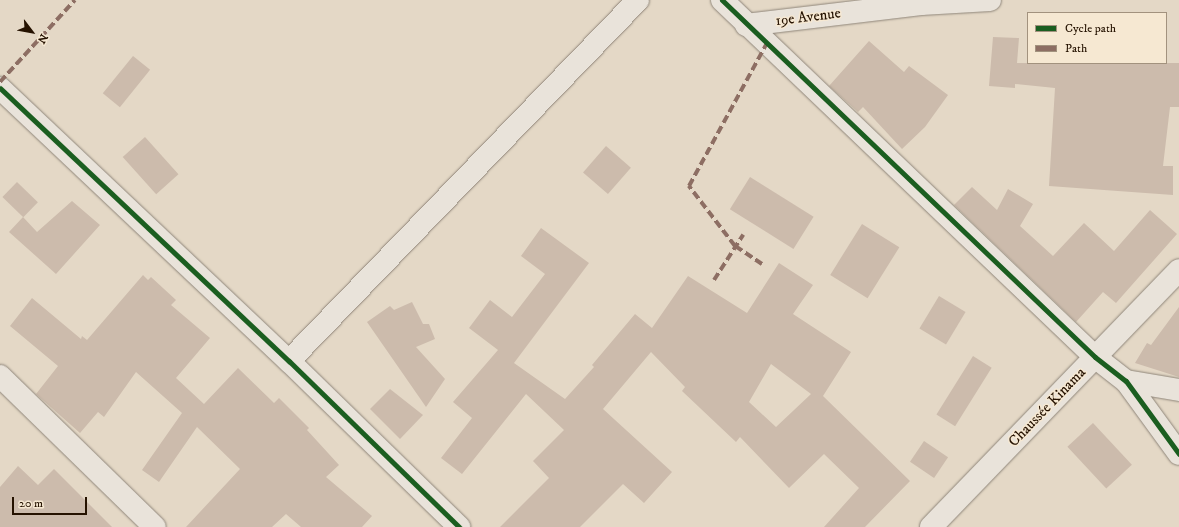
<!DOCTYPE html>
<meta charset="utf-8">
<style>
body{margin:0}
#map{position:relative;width:1179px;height:527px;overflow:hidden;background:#e4d8c6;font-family:"IM FELL DW Pica",serif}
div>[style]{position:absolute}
.building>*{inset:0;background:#ccbbac;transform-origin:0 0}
.roads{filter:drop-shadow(0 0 1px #8f867a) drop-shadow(0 0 1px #8f867a)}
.minor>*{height:22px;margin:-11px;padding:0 11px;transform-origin:11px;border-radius:11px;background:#e9e3da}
.tertiary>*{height:22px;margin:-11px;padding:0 11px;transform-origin:11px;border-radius:11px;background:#e9e3da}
.quiet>*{height:4px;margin-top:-2px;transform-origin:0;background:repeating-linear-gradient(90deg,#8d6e63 0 8px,transparent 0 12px)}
.cycleway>*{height:5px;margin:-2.5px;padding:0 2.5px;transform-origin:2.5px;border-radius:2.5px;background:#1b5e20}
span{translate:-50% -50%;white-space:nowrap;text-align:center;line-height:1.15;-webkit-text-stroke:3px #f6e8d2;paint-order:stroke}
.street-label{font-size:15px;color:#251200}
.legend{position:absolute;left:1027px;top:12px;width:140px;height:52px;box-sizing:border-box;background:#f6e8d2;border:1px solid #a2927e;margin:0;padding:5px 7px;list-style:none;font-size:12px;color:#251200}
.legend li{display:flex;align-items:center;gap:8px;height:20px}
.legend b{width:20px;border:1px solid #a2927e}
.north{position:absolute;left:12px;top:12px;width:40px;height:40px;-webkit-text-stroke:3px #f6e8d2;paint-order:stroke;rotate:122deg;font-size:11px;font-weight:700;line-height:16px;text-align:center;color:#251200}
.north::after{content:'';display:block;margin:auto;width:14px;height:18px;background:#251200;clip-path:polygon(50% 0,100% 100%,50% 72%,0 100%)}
.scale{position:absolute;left:12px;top:497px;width:75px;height:18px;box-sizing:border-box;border:2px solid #251200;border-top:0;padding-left:5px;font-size:12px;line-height:14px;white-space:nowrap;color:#251200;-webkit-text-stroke:3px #f6e8d2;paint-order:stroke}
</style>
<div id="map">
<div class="building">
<i style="clip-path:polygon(993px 37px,1019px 38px,1017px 63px,1179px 63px,1179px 107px,1170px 107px,1163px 166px,1173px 166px,1173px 195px,1049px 186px,1055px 88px,1015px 84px,1015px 88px,989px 86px)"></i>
<i style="clip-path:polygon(869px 41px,904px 72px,909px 66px,948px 95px,925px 127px,902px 149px,863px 107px,858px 112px,829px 86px)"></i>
<i style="left:133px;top:56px;width:22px;height:48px;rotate:39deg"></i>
<i style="left:145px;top:137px;width:50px;height:30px;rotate:48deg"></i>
<i style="left:606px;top:146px;width:33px;height:35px;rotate:41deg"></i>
<i style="left:750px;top:177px;width:75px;height:38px;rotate:32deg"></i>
<i style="left:17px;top:182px;width:29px;height:21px;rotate:44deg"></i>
<i style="clip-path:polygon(972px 187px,997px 210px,1008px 189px,1033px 204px,1020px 226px,1053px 256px,1084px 223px,1114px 251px,1150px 210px,1177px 234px,1116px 303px,1103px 292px,1076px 322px,954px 205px)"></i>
<i style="clip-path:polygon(72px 201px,100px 225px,56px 274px,9px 232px,23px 217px,37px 232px)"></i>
<i style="left:862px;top:224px;width:44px;height:60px;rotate:32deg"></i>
<i style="clip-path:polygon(evenodd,541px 228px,589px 263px,514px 363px,565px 399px,594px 367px,592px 365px,635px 314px,652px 328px,688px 276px,747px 313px,779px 263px,813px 285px,793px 314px,851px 352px,823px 396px,910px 481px,865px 527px,824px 527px,859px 488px,824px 454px,789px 488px,740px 437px,736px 442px,682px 391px,685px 387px,651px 352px,603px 409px,672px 472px,644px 503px,623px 484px,580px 527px,500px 527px,549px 478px,533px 461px,564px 430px,526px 394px,462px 474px,441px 458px,472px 418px,453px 402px,498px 350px,469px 328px,490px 300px,512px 317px,545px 274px,521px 256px,541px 228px,771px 364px,811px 394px,776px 427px,749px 402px,771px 364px)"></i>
<i style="clip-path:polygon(143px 275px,148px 280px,151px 277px,176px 300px,171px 305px,210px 338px,176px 378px,204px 404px,238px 368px,274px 403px,279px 398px,309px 428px,307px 430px,339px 465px,326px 477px,372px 516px,362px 527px,301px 527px,286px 514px,272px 527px,186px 527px,240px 469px,197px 427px,159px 482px,142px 470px,182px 413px,136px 372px,104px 417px,98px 412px,80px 433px,36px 394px,58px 366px,10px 326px,32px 298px,81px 339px,82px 336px,87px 340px)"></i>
<i style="left:939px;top:296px;width:31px;height:38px;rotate:31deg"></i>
<i style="clip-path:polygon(412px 302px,423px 324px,429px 324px,435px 339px,416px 347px,445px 379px,426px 407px,367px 322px,390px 306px,394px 310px)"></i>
<i style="clip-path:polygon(1179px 307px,1179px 377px,1135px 363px,1147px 343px,1151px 345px)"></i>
<i style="left:973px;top:356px;width:22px;height:69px;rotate:32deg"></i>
<i style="clip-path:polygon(390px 389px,423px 415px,400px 439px,370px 409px)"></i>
<i style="left:1093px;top:423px;width:57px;height:35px;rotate:47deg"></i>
<i style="left:924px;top:441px;width:29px;height:25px;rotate:34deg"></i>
<i style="clip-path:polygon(18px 466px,38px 485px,54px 469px,112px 527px,0 527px,0 487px)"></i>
</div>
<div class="roads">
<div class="minor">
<i style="left:722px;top:0;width:516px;rotate:43.74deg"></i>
<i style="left:1095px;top:357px;width:39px;rotate:38deg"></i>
<i style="left:1126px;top:381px;width:90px;rotate:54deg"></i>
<i style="left:746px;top:25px;width:176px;rotate:-6.8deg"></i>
<i style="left:921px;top:4px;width:69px;rotate:-3.3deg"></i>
<i style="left:0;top:88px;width:398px;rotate:43.4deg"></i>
<i style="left:289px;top:361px;width:238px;rotate:44.3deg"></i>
<i style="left:289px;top:361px;width:502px;rotate:-45.97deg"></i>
<i style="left:0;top:376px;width:216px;rotate:44.3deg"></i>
<i style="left:1126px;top:381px;width:54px;rotate:9.6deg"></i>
</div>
<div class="tertiary">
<i style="left:931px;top:527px;width:357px;rotate:-46deg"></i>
</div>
</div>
<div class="quiet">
<i style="left:0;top:82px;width:111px;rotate:-47.6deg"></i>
<i style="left:762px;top:264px;width:32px;rotate:-146deg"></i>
<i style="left:735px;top:246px;width:76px;rotate:-127.5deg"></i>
<i style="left:689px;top:186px;width:163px;rotate:-61.4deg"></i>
<i style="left:714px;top:280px;width:54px;rotate:-57.2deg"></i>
</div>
<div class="cycleway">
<i style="left:722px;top:0;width:516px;rotate:43.74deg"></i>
<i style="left:1095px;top:357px;width:39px;rotate:38deg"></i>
<i style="left:1126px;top:381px;width:90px;rotate:54deg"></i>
<i style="left:0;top:88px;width:398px;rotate:43.4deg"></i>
<i style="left:289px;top:361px;width:238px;rotate:44.3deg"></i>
</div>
<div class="street-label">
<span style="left:808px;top:17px;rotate:-7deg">19e Avenue</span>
<span style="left:1047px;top:407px;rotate:-46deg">Chaussée Kinama</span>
</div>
<ul class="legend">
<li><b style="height:5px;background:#1b5e20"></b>Cycle path</li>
<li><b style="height:5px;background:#8d6e63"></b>Path</li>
</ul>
<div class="north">N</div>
<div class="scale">20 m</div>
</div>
